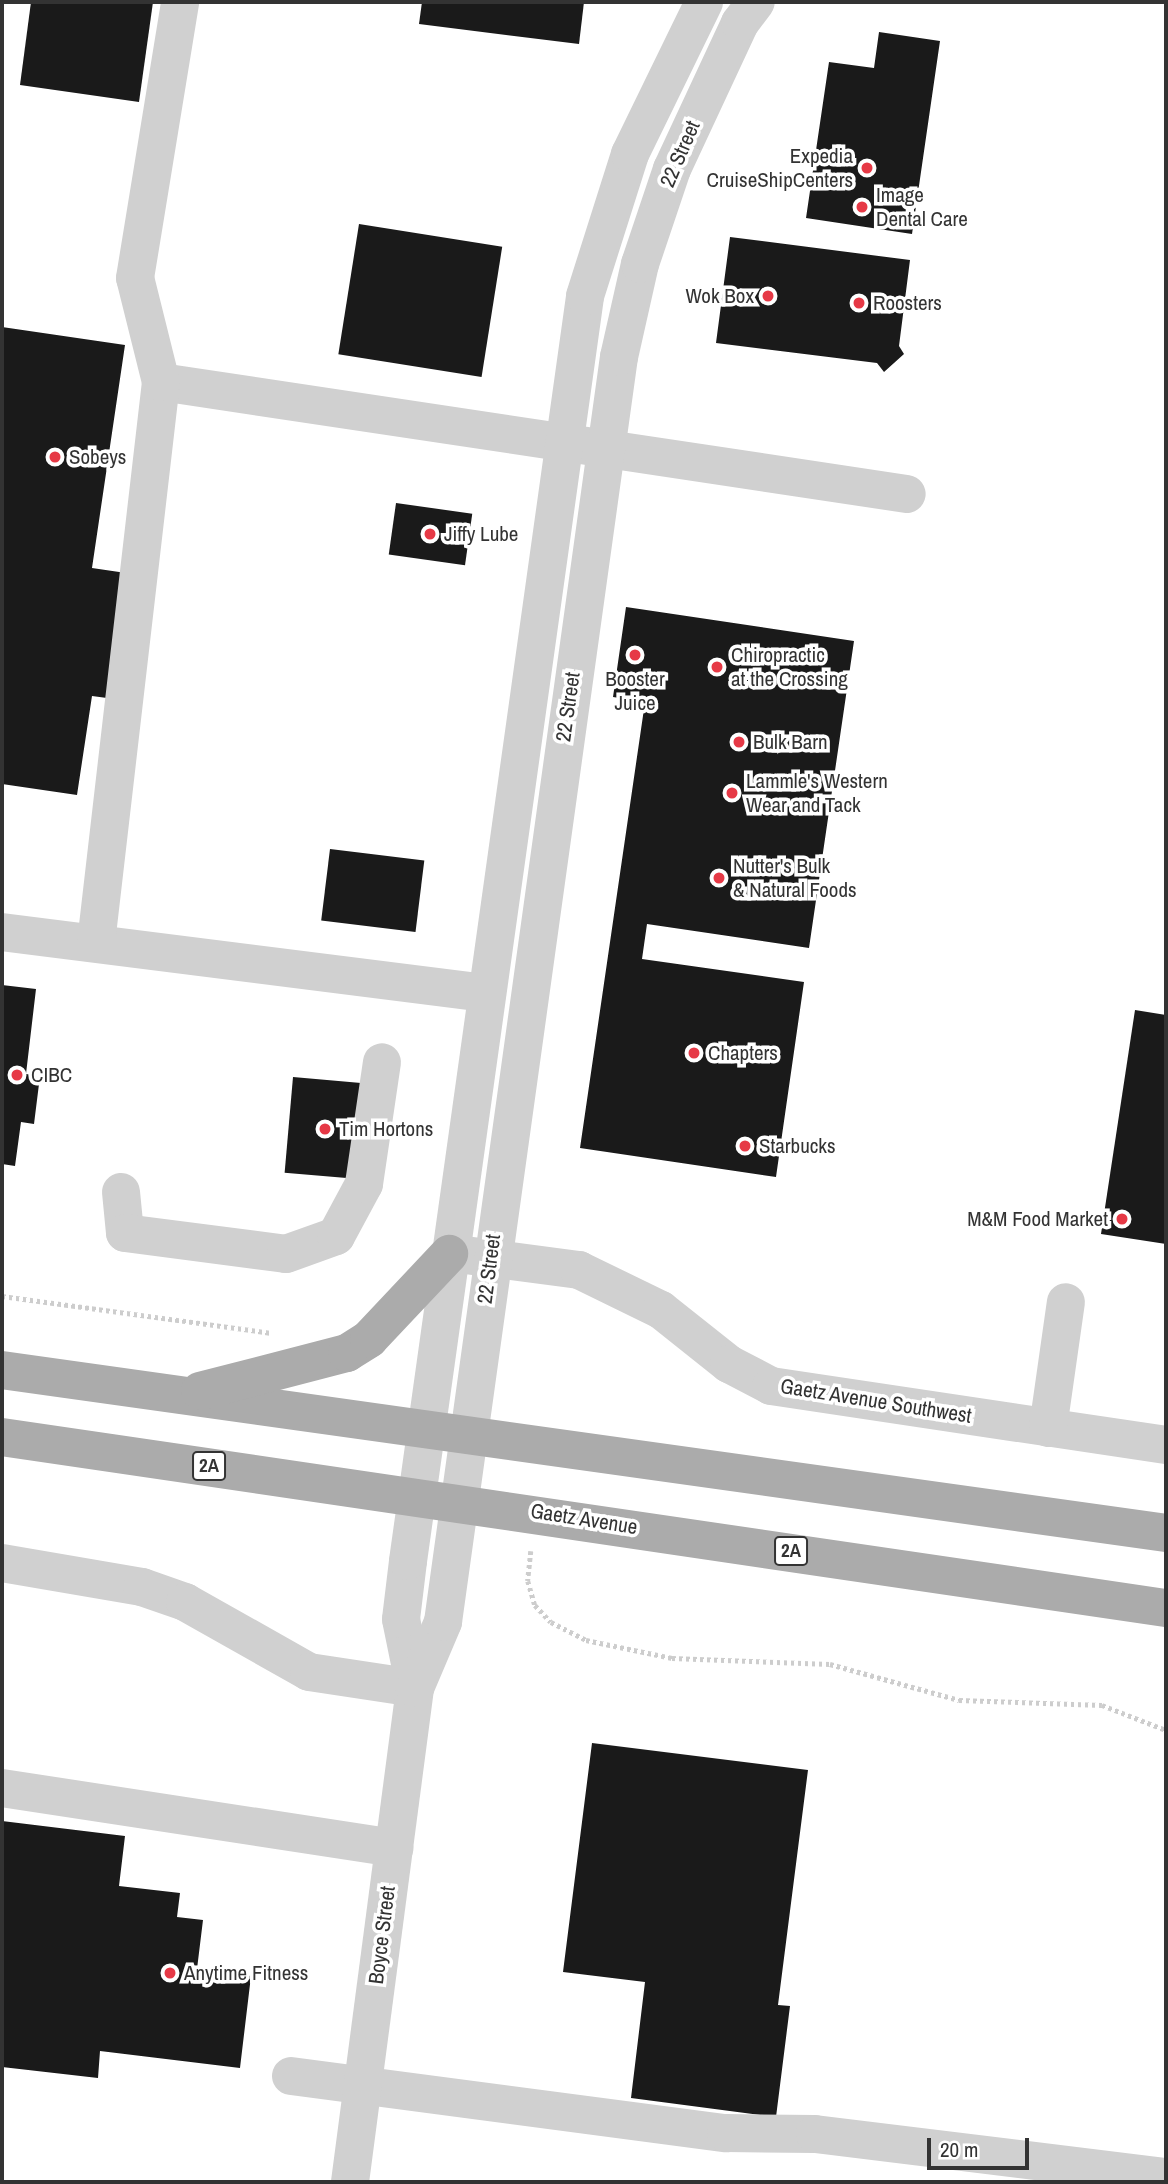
<!DOCTYPE html>
<style>
body{margin:0}
#map{position:relative;width:1168px;height:2184px;overflow:hidden;background:#fff;font-family:"Archivo Narrow",sans-serif}
div>[style]{position:absolute}
.building>*{inset:0;background:#1a1a1a;transform-origin:0 0}
.path>*{height:4.5px;margin-top:-2.25px;transform-origin:0;background:repeating-linear-gradient(90deg,#cdcdcd 0 3.5px,transparent 0 7px)}
.minor>*{height:38px;margin:-19px;padding:0 19px;transform-origin:19px;border-radius:19px;background:#d0d0d0}
.major>*{height:38px;margin:-19px;padding:0 19px;transform-origin:19px;border-radius:19px;background:#ababab}
.dots>*{width:19px;height:19px;translate:-50% -50%;box-sizing:border-box;border:4px solid #fff;border-radius:50%}
span{translate:-50% -50%;white-space:nowrap;text-align:center;line-height:1.15;-webkit-text-stroke:7px #fff;paint-order:stroke}
.shield-label span{padding:2px 5px;background:#fff;border:2px solid;border-radius:5px;-webkit-text-stroke-width:0}
.shield-label{font-size:19px;color:#333;font-weight:700}
.street-label{font-size:21px;color:#333}
.poi-label{font-size:21px;color:#333}
.right{translate:-100% -50%;text-align:right}
.left{translate:0 -50%;text-align:left}
.frame{position:absolute;inset:0;border:4px solid #333;pointer-events:none}
.scale{position:absolute;left:927px;top:2138px;width:102px;height:32px;box-sizing:border-box;border:4px solid #333;border-top:0;padding-left:9px;font-size:21px;line-height:24px;white-space:nowrap;color:#333;-webkit-text-stroke:5px #fff;paint-order:stroke}
</style>
<div id="map">
<div class="building">
<i style="clip-path:polygon(31px 2px,153px 2px,139px 102px,20px 85px)"></i>
<i style="clip-path:polygon(422px 2px,584px 2px,579px 44px,419px 24px)"></i>
<i style="clip-path:polygon(879px 32px,940px 41px,912px 234px,806px 218px,829px 62px,874px 68px)"></i>
<i style="left:359px;top:224px;width:145px;height:132px;rotate:9deg"></i>
<i style="clip-path:polygon(730px 237px,910px 260px,899px 346px,904px 354px,884px 372px,877px 363px,716px 343px)"></i>
<i style="clip-path:polygon(2px 327px,125px 345px,92px 568px,126px 573px,107px 698px,92px 696px,77px 795px,2px 784px)"></i>
<i style="left:396px;top:503px;width:77px;height:52px;rotate:8deg"></i>
<i style="clip-path:polygon(626px 607px,854px 641px,809px 948px,647px 924px,642px 959px,804px 982px,776px 1177px,580px 1148px,645px 702px,613px 697px)"></i>
<i style="left:330px;top:849px;width:95px;height:72px;rotate:7deg"></i>
<i style="clip-path:polygon(2px 985px,36px 989px,26px 1074px,40px 1076px,34px 1124px,21px 1122px,15px 1166px,2px 1164px)"></i>
<i style="clip-path:polygon(1135px 1010px,1166px 1015px,1166px 1244px,1101px 1234px)"></i>
<i style="left:293px;top:1077px;width:74px;height:96px;rotate:5deg"></i>
<i style="clip-path:polygon(592px 1743px,808px 1770px,778px 2005px,790px 2006px,776px 2117px,631px 2098px,645px 1982px,563px 1972px)"></i>
<i style="clip-path:polygon(2px 1821px,125px 1836px,119px 1886px,180px 1893px,177px 1917px,203px 1920px,197px 1969px,251px 1976px,240px 2068px,100px 2051px,98px 2078px,2px 2067px)"></i>
</div>
<div class="path">
<i style="left:2px;top:1296px;width:272px;rotate:7.8deg"></i>
<i style="left:531px;top:1551px;width:30px;rotate:96deg"></i>
<i style="left:528px;top:1581px;width:25px;rotate:74deg"></i>
<i style="left:535px;top:1605px;width:23px;rotate:47deg"></i>
<i style="left:551px;top:1622px;width:39px;rotate:27deg"></i>
<i style="left:586px;top:1640px;width:88px;rotate:11.8deg"></i>
<i style="left:672px;top:1658px;width:158px;rotate:2.2deg"></i>
<i style="left:830px;top:1664px;width:134px;rotate:15.6deg"></i>
<i style="left:959px;top:1700px;width:143px;rotate:2deg"></i>
<i style="left:1102px;top:1705px;width:69px;rotate:21.3deg"></i>
</div>
<div class="minor">
<i style="left:161px;top:382px;width:754px;rotate:8.54deg"></i>
<i style="left:2px;top:932px;width:488px;rotate:7.2deg"></i>
<i style="left:96px;top:943px;width:565px;rotate:-83.39deg"></i>
<i style="left:161px;top:382px;width:107px;rotate:-104deg"></i>
<i style="left:135px;top:278px;width:280px;rotate:-80.7deg"></i>
<i style="left:121px;top:1192px;width:41px;rotate:84.4deg"></i>
<i style="left:125px;top:1233px;width:162px;rotate:7.4deg"></i>
<i style="left:286px;top:1254px;width:53px;rotate:-19.8deg"></i>
<i style="left:336px;top:1236px;width:59px;rotate:-61.7deg"></i>
<i style="left:364px;top:1184px;width:123px;rotate:-81.6deg"></i>
<i style="left:465px;top:1255px;width:115px;rotate:7.5deg"></i>
<i style="left:579px;top:1270px;width:91px;rotate:26deg"></i>
<i style="left:661px;top:1310px;width:87px;rotate:38.5deg"></i>
<i style="left:729px;top:1364px;width:47px;rotate:27.6deg"></i>
<i style="left:771px;top:1386px;width:399px;rotate:8.5deg"></i>
<i style="left:1048px;top:1428px;width:127px;rotate:-81.9deg"></i>
<i style="left:2px;top:1563px;width:142px;rotate:9.7deg"></i>
<i style="left:142px;top:1587px;width:46px;rotate:19.2deg"></i>
<i style="left:185px;top:1602px;width:142px;rotate:29.4deg"></i>
<i style="left:309px;top:1672px;width:107px;rotate:8.6deg"></i>
<i style="left:415px;top:1688px;width:70px;rotate:-101.5deg"></i>
<i style="left:401px;top:1619px;width:58px;rotate:-83.1deg"></i>
<i style="left:408px;top:1561px;width:1277px;rotate:-82.03deg"></i>
<i style="left:585px;top:296px;width:149px;rotate:-72.4deg"></i>
<i style="left:630px;top:154px;width:169px;rotate:-64deg"></i>
<i style="left:2px;top:1788px;width:397px;rotate:8.7deg"></i>
<i style="left:291px;top:2076px;width:439px;rotate:7.5deg"></i>
<i style="left:726px;top:2133px;width:89px;rotate:0.6deg"></i>
<i style="left:815px;top:2134px;width:354px;rotate:7deg"></i>
<i style="left:350px;top:2182px;width:498px;rotate:-82.5deg"></i>
<i style="left:415px;top:1688px;width:72px;rotate:-67deg"></i>
<i style="left:443px;top:1622px;width:1277px;rotate:-82.08deg"></i>
<i style="left:619px;top:357px;width:95px;rotate:-77.3deg"></i>
<i style="left:640px;top:264px;width:100px;rotate:-71.4deg"></i>
<i style="left:672px;top:169px;width:161px;rotate:-65deg"></i>
<i style="left:740px;top:23px;width:26px;rotate:-53deg"></i>
</div>
<div class="major">
<i style="left:2px;top:1370px;width:1175px;rotate:7.97deg"></i>
<i style="left:200px;top:1391px;width:152px;rotate:-14.5deg"></i>
<i style="left:347px;top:1353px;width:26px;rotate:-32deg"></i>
<i style="left:369px;top:1339px;width:117px;rotate:-46.7deg"></i>
<i style="left:2px;top:1437px;width:1176px;rotate:8.36deg"></i>
</div>
<div class="dots">
<i style="left:867px;top:168px;background:#e63946"></i>
<i style="left:862px;top:207px;background:#e63946"></i>
<i style="left:768px;top:296px;background:#e63946"></i>
<i style="left:859px;top:303px;background:#e63946"></i>
<i style="left:55px;top:457px;background:#e63946"></i>
<i style="left:430px;top:534px;background:#e63946"></i>
<i style="left:635px;top:655px;background:#e63946"></i>
<i style="left:717px;top:667px;background:#e63946"></i>
<i style="left:739px;top:742px;background:#e63946"></i>
<i style="left:732px;top:793px;background:#e63946"></i>
<i style="left:719px;top:878px;background:#e63946"></i>
<i style="left:694px;top:1053px;background:#e63946"></i>
<i style="left:17px;top:1075px;background:#e63946"></i>
<i style="left:325px;top:1129px;background:#e63946"></i>
<i style="left:745px;top:1146px;background:#e63946"></i>
<i style="left:1122px;top:1219px;background:#e63946"></i>
<i style="left:170px;top:1973px;background:#e63946"></i>
</div>
<div class="shield-label">
<span style="left:209px;top:1466px">2A</span>
<span style="left:791px;top:1551px">2A</span>
</div>
<div class="street-label">
<span style="left:680px;top:154px;rotate:-67deg">22 Street</span>
<span style="left:568px;top:707px;rotate:-82deg">22 Street</span>
<span style="left:489px;top:1269px;rotate:-83deg">22 Street</span>
<span style="left:876px;top:1401px;rotate:9deg">Gaetz Avenue Southwest</span>
<span style="left:584px;top:1519px;rotate:9deg">Gaetz Avenue</span>
<span style="left:382px;top:1935px;rotate:-83deg">Boyce Street</span>
</div>
<div class="poi-label">
<span class="right" style="left:853px;top:168px">Expedia<br>CruiseShipCenters</span>
<span class="left" style="left:876px;top:207px">Image<br>Dental Care</span>
<span class="right" style="left:754px;top:296px">Wok Box</span>
<span class="left" style="left:873px;top:303px">Roosters</span>
<span class="left" style="left:69px;top:457px">Sobeys</span>
<span class="left" style="left:444px;top:534px">Jiffy Lube</span>
<span class="left" style="left:731px;top:667px">Chiropractic<br>at the Crossing</span>
<span style="left:635px;top:691px">Booster<br>Juice</span>
<span class="left" style="left:753px;top:742px">Bulk Barn</span>
<span class="left" style="left:746px;top:793px">Lammle's Western<br>Wear and Tack</span>
<span class="left" style="left:733px;top:878px">Nutter's Bulk<br>&amp; Natural Foods</span>
<span class="left" style="left:708px;top:1053px">Chapters</span>
<span class="left" style="left:31px;top:1075px">CIBC</span>
<span class="left" style="left:339px;top:1129px">Tim Hortons</span>
<span class="left" style="left:759px;top:1146px">Starbucks</span>
<span class="right" style="left:1108px;top:1219px">M&amp;M Food Market</span>
<span class="left" style="left:184px;top:1973px">Anytime Fitness</span>
</div>
<div class="frame"></div>
<div class="scale">20 m</div>
</div>
